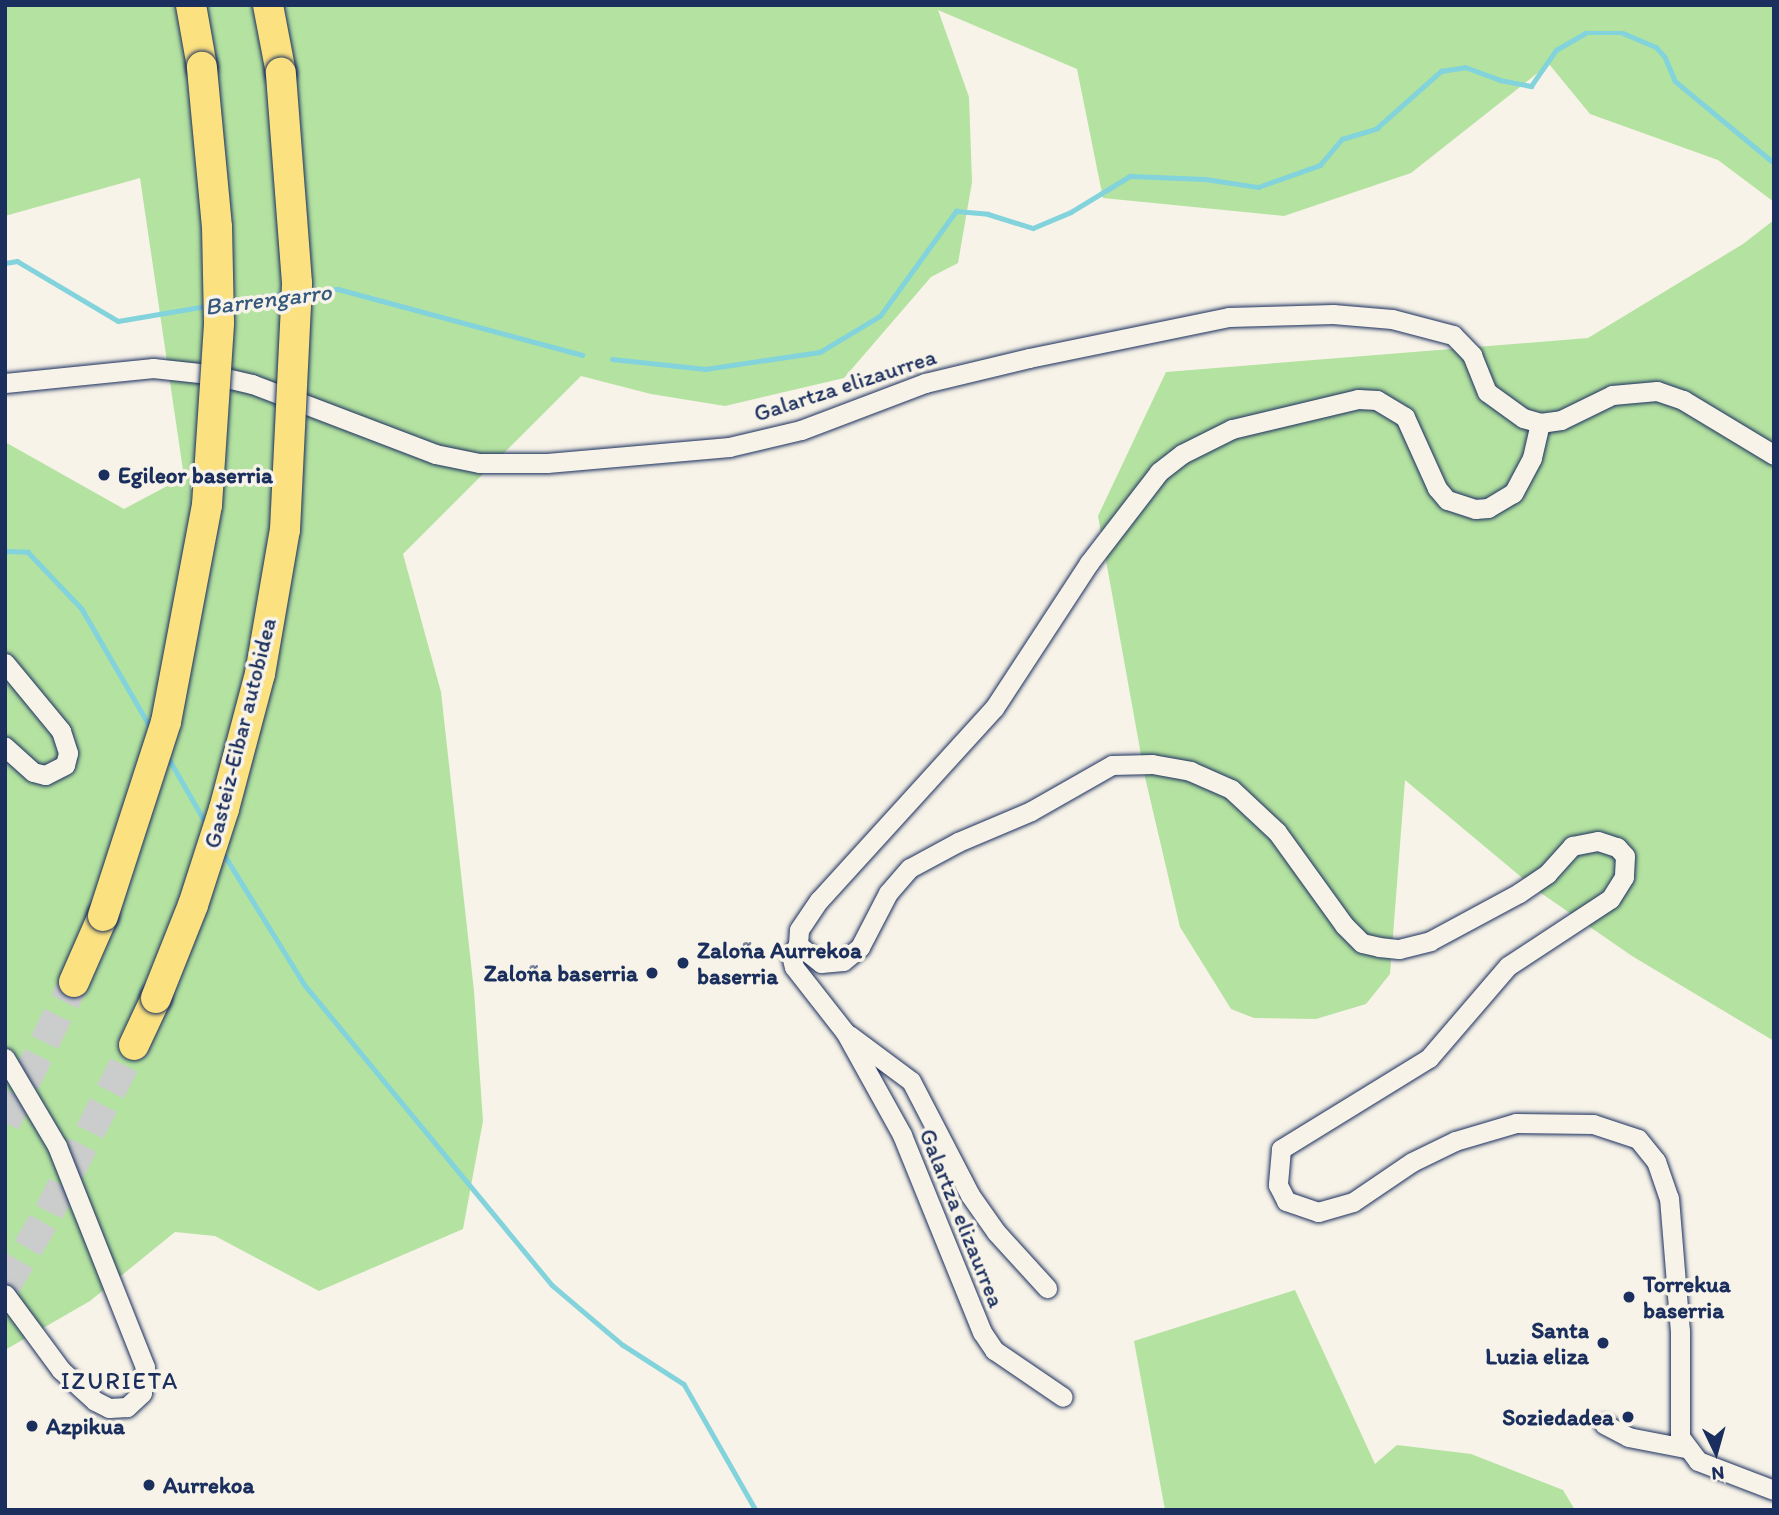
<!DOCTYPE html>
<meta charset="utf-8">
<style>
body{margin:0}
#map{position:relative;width:1779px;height:1515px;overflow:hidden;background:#f7f3e8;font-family:Itim,sans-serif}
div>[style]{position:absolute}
.green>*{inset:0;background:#b4e2a0}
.stream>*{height:4.5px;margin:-2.25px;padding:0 2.25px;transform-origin:2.25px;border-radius:2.25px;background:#82d3db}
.highway-tunnel>*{height:30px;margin-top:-15px;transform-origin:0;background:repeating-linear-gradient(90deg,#cbcccc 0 30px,transparent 0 45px)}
.roads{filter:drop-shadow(0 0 2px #1b2f5e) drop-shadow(0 0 2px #1b2f5e)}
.minor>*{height:19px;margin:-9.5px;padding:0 9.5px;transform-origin:9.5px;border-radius:9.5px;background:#f7f3e8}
.highway>*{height:30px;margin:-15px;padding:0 15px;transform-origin:15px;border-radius:15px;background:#fbe180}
.bridges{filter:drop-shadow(0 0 2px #1b2f5e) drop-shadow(0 0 2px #1b2f5e)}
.highway-bridge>*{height:30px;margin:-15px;padding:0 15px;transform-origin:15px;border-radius:15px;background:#fbe180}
.dots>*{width:19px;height:19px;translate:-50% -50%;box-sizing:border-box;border:4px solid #f7f3e8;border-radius:50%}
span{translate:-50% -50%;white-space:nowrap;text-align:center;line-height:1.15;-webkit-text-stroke:7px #f7f3e8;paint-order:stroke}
.street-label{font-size:23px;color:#1b2f5e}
.poi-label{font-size:23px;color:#1b2f5e;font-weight:700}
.left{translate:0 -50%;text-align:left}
.right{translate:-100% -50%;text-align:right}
.water-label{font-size:24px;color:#35587d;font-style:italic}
.neighbourhood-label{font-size:24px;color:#1b2f5e;letter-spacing:2px}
.frame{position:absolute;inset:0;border:7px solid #1b2f5e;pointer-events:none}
.north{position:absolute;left:1681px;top:1417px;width:70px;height:70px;-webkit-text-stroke:5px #f7f3e8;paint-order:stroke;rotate:175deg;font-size:19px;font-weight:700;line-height:28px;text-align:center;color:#1b2f5e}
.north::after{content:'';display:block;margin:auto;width:24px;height:32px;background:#1b2f5e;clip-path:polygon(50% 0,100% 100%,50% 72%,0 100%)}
</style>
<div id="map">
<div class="green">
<i style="clip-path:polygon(5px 5px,1774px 5px,1774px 202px,1718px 160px,1590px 114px,1549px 64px,1411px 173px,1284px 216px,1103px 198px,1077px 69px,938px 10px,969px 97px,972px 182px,958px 263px,931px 277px,844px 378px,725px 406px,651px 394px,581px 376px,403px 554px,441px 692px,474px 991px,483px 1121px,463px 1229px,319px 1291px,215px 1236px,175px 1232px,90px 1301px,5px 1350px,5px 442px,124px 509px,184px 477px,140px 178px,5px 216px)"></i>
<i style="clip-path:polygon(1774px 220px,1774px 1041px,1632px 956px,1538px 891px,1405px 780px,1390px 974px,1366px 1004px,1316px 1019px,1254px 1018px,1231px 1009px,1180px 927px,1145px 777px,1098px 516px,1166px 372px,1588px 338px,1743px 244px)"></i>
<i style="clip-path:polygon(1295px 1290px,1375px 1464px,1397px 1445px,1471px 1454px,1563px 1490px,1575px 1510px,1165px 1510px,1134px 1341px)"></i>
</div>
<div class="stream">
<i style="left:5px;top:263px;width:12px;rotate:-9deg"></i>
<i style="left:17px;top:261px;width:117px;rotate:30.7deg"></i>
<i style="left:118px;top:321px;width:89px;rotate:-9.7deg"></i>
<i style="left:309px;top:291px;width:29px;rotate:-4deg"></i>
<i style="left:338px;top:289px;width:253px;rotate:15.1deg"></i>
<i style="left:229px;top:302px;width:58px;rotate:-9deg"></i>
<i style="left:612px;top:359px;width:94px;rotate:6.1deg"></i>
<i style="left:705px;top:369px;width:116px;rotate:-8.4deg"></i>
<i style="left:820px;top:352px;width:70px;rotate:-31deg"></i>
<i style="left:880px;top:316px;width:130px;rotate:-54.1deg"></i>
<i style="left:956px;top:211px;width:32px;rotate:5deg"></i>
<i style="left:988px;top:214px;width:47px;rotate:17.3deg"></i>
<i style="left:1033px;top:228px;width:41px;rotate:-22.8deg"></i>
<i style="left:1071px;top:212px;width:69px;rotate:-31.4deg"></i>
<i style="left:1130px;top:176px;width:75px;rotate:2.3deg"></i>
<i style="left:1205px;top:179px;width:54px;rotate:8.6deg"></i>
<i style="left:1258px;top:187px;width:66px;rotate:-19.5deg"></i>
<i style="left:1320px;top:165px;width:34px;rotate:-50deg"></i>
<i style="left:1342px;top:139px;width:37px;rotate:-17deg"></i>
<i style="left:1377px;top:128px;width:86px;rotate:-41.7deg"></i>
<i style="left:1441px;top:71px;width:24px;rotate:-9deg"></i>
<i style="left:1465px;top:67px;width:37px;rotate:20deg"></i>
<i style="left:1500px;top:80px;width:32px;rotate:11deg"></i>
<i style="left:1531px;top:86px;width:44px;rotate:-55.2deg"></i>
<i style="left:1556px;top:50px;width:34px;rotate:-30deg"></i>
<i style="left:1585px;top:33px;width:38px"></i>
<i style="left:1623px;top:33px;width:36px;rotate:23deg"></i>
<i style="left:1656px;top:47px;width:13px;rotate:48deg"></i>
<i style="left:1665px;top:57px;width:26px;rotate:67deg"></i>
<i style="left:1675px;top:81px;width:129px;rotate:39.6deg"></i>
<i style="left:5px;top:551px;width:23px;rotate:2deg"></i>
<i style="left:28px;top:552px;width:79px;rotate:46.5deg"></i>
<i style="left:82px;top:609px;width:138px;rotate:59.9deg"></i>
<i style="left:168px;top:757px;width:78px;rotate:60.2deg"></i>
<i style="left:222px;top:851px;width:156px;rotate:58.3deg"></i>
<i style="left:304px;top:984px;width:390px;rotate:50.5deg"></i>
<i style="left:552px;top:1285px;width:93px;rotate:40.2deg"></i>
<i style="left:623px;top:1345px;width:72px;rotate:32.6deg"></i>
<i style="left:684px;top:1384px;width:145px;rotate:60.3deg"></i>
</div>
<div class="highway-tunnel">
<i style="left:5px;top:1123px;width:157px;rotate:-63.9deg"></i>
<i style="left:5px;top:1287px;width:87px;rotate:-59.6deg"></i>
<i style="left:49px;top:1212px;width:187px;rotate:-63deg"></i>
</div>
<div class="roads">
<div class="minor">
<i style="left:5px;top:383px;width:149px;rotate:-5.8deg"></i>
<i style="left:153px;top:368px;width:56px;rotate:6.1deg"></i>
<i style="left:209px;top:374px;width:44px;rotate:13.1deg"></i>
<i style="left:252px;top:384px;width:196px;rotate:20.9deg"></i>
<i style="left:435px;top:454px;width:45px;rotate:11.6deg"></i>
<i style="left:479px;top:463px;width:68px"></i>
<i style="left:547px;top:463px;width:183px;rotate:-5deg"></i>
<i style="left:729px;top:447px;width:74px;rotate:-13.3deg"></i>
<i style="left:801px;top:430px;width:133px;rotate:-20.8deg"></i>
<i style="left:925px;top:383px;width:107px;rotate:-13.5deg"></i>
<i style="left:1029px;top:358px;width:204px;rotate:-11.6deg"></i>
<i style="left:1229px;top:317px;width:104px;rotate:-1.7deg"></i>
<i style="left:1333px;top:314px;width:59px;rotate:4.8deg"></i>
<i style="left:1392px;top:319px;width:63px;rotate:14.7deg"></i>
<i style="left:1453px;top:335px;width:28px;rotate:46deg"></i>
<i style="left:1472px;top:355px;width:40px;rotate:68deg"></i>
<i style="left:1487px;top:392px;width:44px;rotate:35.8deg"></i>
<i style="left:1523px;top:418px;width:18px;rotate:16deg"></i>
<i style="left:1540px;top:423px;width:21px;rotate:-8deg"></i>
<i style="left:1561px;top:420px;width:57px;rotate:-26.1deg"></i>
<i style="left:1612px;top:395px;width:45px;rotate:-5.1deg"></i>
<i style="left:1657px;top:391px;width:28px;rotate:19deg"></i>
<i style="left:1683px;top:400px;width:106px;rotate:31.1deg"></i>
<i style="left:1540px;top:423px;width:36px;rotate:103deg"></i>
<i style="left:1532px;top:458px;width:40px;rotate:118deg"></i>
<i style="left:1513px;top:493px;width:29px;rotate:149deg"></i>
<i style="left:1488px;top:508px;width:13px;rotate:176deg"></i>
<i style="left:1475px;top:509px;width:29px;rotate:-162deg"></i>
<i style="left:1447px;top:500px;width:16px;rotate:-130deg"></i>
<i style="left:1437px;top:488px;width:78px;rotate:-114.3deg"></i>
<i style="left:1405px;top:417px;width:33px;rotate:-149deg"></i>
<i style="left:1377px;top:400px;width:19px;rotate:-177deg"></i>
<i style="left:1358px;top:399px;width:130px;rotate:166.6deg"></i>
<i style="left:1232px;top:429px;width:56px;rotate:153.4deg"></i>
<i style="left:1182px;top:454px;width:29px;rotate:142deg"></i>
<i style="left:1159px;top:472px;width:115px;rotate:127.6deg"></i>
<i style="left:1089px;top:563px;width:173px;rotate:123.2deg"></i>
<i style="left:994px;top:708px;width:260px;rotate:132.3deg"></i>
<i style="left:819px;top:900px;width:36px;rotate:124deg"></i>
<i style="left:799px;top:930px;width:15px;rotate:94deg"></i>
<i style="left:798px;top:945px;width:29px;rotate:38deg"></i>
<i style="left:821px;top:963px;width:22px;rotate:-5deg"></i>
<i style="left:843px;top:961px;width:22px;rotate:-39deg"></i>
<i style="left:860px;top:947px;width:61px;rotate:-62.6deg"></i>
<i style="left:888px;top:893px;width:33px;rotate:-49deg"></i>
<i style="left:910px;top:868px;width:55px;rotate:-28.4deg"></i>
<i style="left:958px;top:842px;width:79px;rotate:-23deg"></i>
<i style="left:1031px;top:811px;width:93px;rotate:-29.6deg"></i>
<i style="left:1112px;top:765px;width:40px;rotate:-1.4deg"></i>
<i style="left:1152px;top:764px;width:39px;rotate:10deg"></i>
<i style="left:1190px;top:771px;width:45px;rotate:23.7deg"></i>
<i style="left:1231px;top:789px;width:63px;rotate:43.1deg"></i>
<i style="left:1277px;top:832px;width:115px;rotate:54.2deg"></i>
<i style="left:1344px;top:925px;width:25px;rotate:45deg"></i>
<i style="left:1362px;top:943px;width:17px;rotate:13deg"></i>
<i style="left:1379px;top:947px;width:20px;rotate:6deg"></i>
<i style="left:1399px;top:949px;width:32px;rotate:-14deg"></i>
<i style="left:1430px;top:941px;width:101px;rotate:-28.3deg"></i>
<i style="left:1519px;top:893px;width:34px;rotate:-34deg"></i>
<i style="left:1547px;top:874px;width:38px;rotate:-48deg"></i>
<i style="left:1572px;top:846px;width:26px;rotate:-11deg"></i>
<i style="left:1598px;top:841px;width:20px;rotate:18deg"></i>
<i style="left:1617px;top:847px;width:12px;rotate:48deg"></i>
<i style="left:1625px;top:856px;width:21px;rotate:93deg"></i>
<i style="left:1624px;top:877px;width:26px;rotate:122deg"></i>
<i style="left:1610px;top:899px;width:122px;rotate:146.7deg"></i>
<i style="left:1508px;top:966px;width:121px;rotate:130.7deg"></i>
<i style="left:1429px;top:1058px;width:174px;rotate:148.4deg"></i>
<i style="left:1281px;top:1149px;width:36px;rotate:95deg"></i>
<i style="left:1278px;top:1185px;width:18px;rotate:63deg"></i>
<i style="left:1286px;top:1201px;width:34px;rotate:19deg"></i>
<i style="left:1318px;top:1212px;width:36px;rotate:-16deg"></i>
<i style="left:1353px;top:1202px;width:71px;rotate:-34.1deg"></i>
<i style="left:1412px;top:1162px;width:48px;rotate:-26deg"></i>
<i style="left:1455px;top:1141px;width:64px;rotate:-16.4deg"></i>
<i style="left:1516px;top:1123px;width:77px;rotate:0.7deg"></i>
<i style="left:1593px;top:1124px;width:47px;rotate:18.4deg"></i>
<i style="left:1638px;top:1139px;width:28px;rotate:51deg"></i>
<i style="left:1656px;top:1161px;width:39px;rotate:71deg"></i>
<i style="left:1669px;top:1198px;width:133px;rotate:85.3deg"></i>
<i style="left:1680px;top:1331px;width:106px;rotate:90deg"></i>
<i style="left:1680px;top:1437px;width:30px;rotate:53deg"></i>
<i style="left:1698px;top:1461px;width:81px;rotate:20.9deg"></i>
<i style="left:5px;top:663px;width:88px;rotate:50.5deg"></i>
<i style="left:61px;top:731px;width:23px;rotate:72deg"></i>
<i style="left:68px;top:753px;width:12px;rotate:104deg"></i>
<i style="left:65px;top:765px;width:22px;rotate:153deg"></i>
<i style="left:45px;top:775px;width:12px;rotate:-166deg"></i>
<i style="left:33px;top:772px;width:38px;rotate:-138deg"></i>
<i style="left:798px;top:945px;width:12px;rotate:125deg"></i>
<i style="left:791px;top:955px;width:12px;rotate:76deg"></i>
<i style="left:794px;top:967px;width:83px;rotate:51.9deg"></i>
<i style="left:845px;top:1032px;width:118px;rotate:61deg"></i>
<i style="left:902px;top:1135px;width:213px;rotate:67.9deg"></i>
<i style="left:982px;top:1332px;width:22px;rotate:56deg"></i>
<i style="left:994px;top:1350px;width:83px;rotate:34.3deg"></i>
<i style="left:849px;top:1035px;width:77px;rotate:36.6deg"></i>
<i style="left:911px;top:1081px;width:128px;rotate:62.6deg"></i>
<i style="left:970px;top:1195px;width:45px;rotate:54.9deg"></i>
<i style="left:996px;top:1232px;width:76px;rotate:47.7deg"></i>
<i style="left:5px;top:1058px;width:102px;rotate:59.4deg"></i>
<i style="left:57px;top:1146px;width:238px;rotate:68.3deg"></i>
<i style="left:145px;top:1367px;width:26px;rotate:97deg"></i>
<i style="left:142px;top:1393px;width:21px;rotate:137deg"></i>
<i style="left:127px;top:1407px;width:18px;rotate:177deg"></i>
<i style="left:109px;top:1408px;width:16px;rotate:-153deg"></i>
<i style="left:95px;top:1401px;width:46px;rotate:-137.6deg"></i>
<i style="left:61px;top:1370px;width:94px;rotate:-126.4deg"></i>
<i style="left:1604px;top:1424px;width:27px;rotate:28deg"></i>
<i style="left:1628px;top:1437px;width:58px;rotate:10.9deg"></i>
</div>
<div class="highway">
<i style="left:191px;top:5px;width:63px;rotate:79.9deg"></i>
<i style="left:268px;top:5px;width:69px;rotate:79.2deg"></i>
<i style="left:74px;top:982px;width:72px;rotate:-66.3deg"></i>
<i style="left:134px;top:1045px;width:52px;rotate:-64.9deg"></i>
</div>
</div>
<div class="bridges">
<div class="highway-bridge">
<i style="left:103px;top:916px;width:204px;rotate:-72deg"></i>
<i style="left:166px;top:722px;width:221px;rotate:-79.3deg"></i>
<i style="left:207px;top:505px;width:183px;rotate:-86.2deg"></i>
<i style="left:219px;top:322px;width:95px;rotate:-91.2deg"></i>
<i style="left:217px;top:227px;width:161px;rotate:-95.4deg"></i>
<i style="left:156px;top:998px;width:100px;rotate:-68.3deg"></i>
<i style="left:193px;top:905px;width:101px;rotate:-72.1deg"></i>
<i style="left:224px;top:809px;width:140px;rotate:-75.1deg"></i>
<i style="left:260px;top:674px;width:146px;rotate:-80.2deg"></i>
<i style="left:285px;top:530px;width:247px;rotate:-87.2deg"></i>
<i style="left:297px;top:283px;width:211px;rotate:-94.4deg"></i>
</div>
</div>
<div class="dots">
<i style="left:104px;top:475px;background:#1b2f5e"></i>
<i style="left:683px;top:963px;background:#1b2f5e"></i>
<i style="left:652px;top:973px;background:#1b2f5e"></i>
<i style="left:1629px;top:1297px;background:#1b2f5e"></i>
<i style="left:1603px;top:1343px;background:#1b2f5e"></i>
<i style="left:1628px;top:1417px;background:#1b2f5e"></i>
<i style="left:32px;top:1426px;background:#1b2f5e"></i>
<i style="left:149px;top:1485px;background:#1b2f5e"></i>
</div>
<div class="street-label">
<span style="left:845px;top:385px;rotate:-18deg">Galartza elizaurrea</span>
<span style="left:240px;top:733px;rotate:-76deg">Gasteiz-Eibar autobidea</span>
<span style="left:962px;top:1218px;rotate:68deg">Galartza elizaurrea</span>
</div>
<div class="poi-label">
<span class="left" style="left:118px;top:475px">Egileor baserria</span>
<span class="left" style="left:697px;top:963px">Zaloña Aurrekoa<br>baserria</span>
<span class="right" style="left:638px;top:973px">Zaloña baserria</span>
<span class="left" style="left:1643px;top:1297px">Torrekua<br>baserria</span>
<span class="right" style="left:1589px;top:1343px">Santa<br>Luzia eliza</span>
<span class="right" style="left:1614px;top:1417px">Soziedadea</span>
<span class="left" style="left:46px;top:1426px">Azpikua</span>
<span class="left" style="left:163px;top:1485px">Aurrekoa</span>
</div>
<div class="water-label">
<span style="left:268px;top:299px;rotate:-7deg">Barrengarro</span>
</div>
<div class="neighbourhood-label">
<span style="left:120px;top:1381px">IZURIETA</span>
</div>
<div class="frame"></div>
<div class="north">N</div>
</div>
